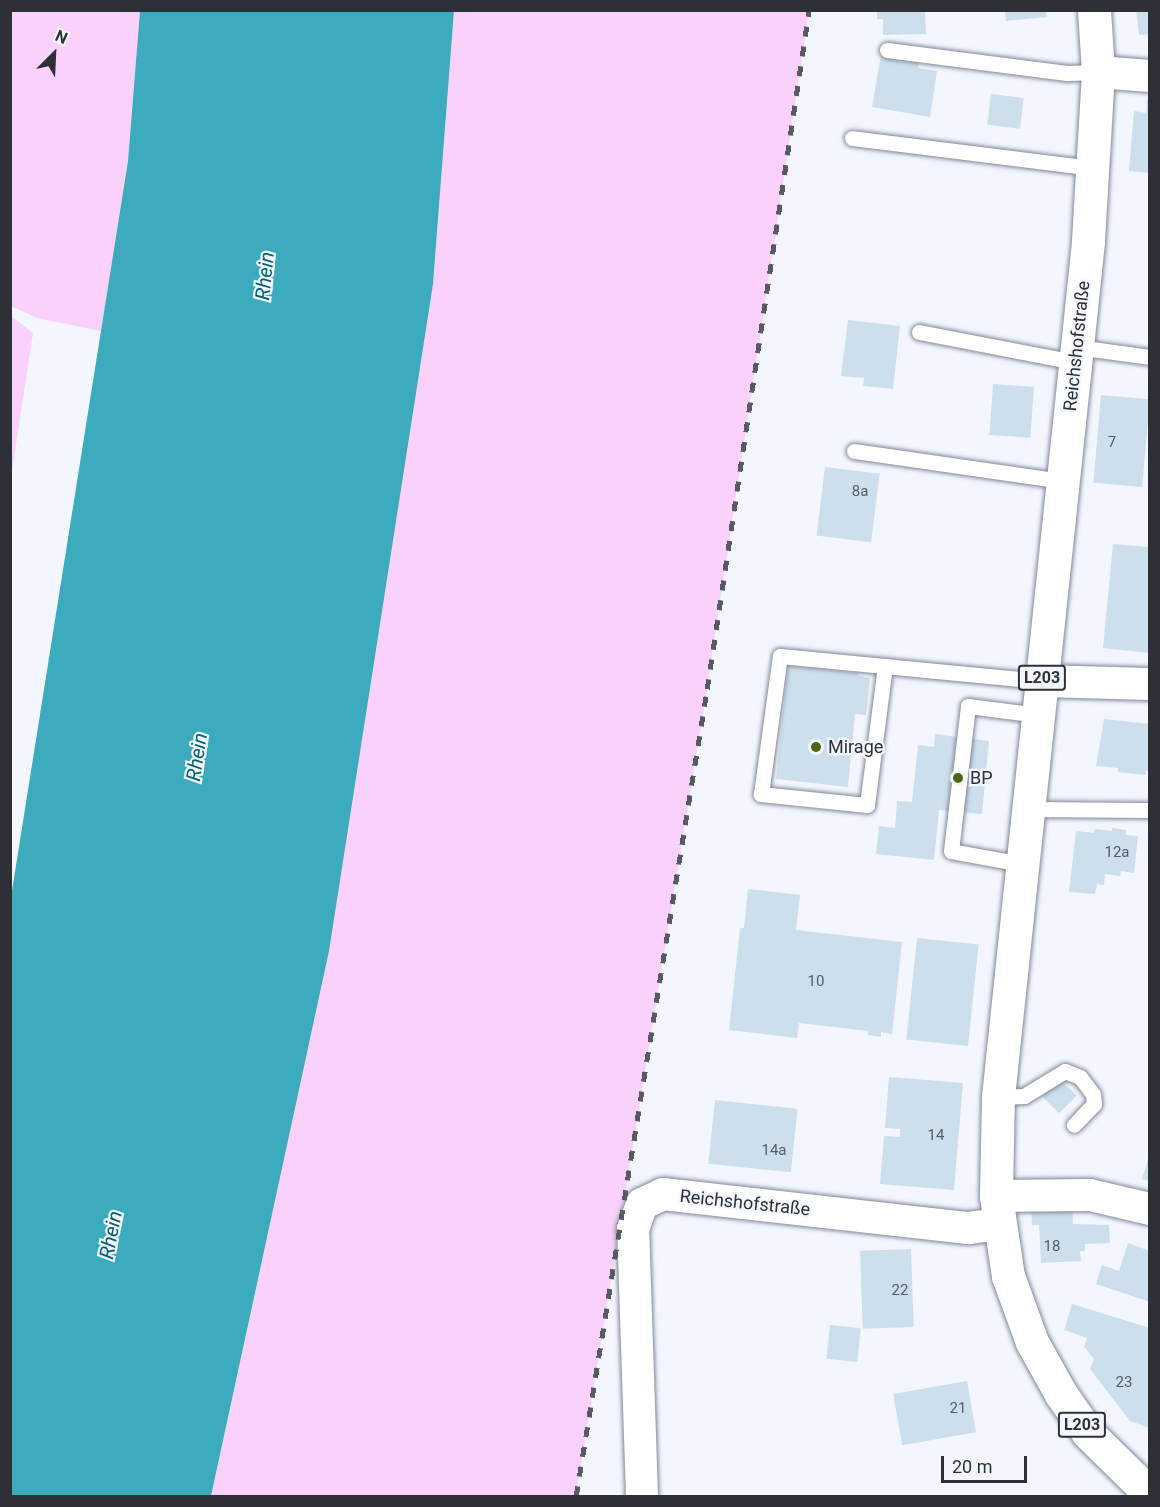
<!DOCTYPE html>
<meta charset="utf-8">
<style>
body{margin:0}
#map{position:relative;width:1160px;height:1507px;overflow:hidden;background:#f3f6fe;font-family:Roboto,sans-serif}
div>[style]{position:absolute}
.green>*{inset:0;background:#f9d1fb}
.water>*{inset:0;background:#3babbd}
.building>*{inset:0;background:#cddfec;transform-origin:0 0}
.roads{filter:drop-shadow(0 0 2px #808798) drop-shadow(0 0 2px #808798)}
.service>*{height:15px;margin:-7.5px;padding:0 7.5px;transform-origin:7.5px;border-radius:7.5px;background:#fff}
.minor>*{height:32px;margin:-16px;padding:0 16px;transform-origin:16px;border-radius:16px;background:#fff}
.primary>*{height:33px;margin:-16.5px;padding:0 16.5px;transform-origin:16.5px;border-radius:16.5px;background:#fff}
.rail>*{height:4.5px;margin-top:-2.25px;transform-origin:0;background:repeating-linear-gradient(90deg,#575a61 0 10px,transparent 0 20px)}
.dots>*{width:16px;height:16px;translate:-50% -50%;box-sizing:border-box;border:3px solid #f3f6fe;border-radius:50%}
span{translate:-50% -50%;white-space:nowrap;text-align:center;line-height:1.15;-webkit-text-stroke:4.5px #f3f6fe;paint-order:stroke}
.number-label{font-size:15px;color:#555c64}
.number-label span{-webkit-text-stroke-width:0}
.shield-label span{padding:2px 4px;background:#f3f6fe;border:2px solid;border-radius:4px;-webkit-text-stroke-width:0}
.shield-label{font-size:16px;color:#2d3037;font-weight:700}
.street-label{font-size:18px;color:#2d3037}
.poi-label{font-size:18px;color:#2d3037}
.left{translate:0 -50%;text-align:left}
.water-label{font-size:20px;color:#00626f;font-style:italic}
.frame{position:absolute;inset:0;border:12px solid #2d3037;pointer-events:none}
.north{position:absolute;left:24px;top:24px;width:60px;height:60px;-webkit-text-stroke:4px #f3f6fe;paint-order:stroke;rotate:24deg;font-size:16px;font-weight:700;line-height:24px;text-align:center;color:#2d3037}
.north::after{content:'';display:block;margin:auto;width:21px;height:27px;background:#2d3037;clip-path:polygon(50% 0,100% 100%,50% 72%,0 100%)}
.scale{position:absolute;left:941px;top:1456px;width:86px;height:27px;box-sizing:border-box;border:3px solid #2d3037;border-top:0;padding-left:8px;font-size:18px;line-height:21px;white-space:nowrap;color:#2d3037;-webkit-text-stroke:4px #f3f6fe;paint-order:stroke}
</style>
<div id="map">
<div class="green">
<i style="clip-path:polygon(11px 11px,140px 11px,128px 161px,101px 331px,37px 318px,11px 306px)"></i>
<i style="clip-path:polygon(454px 11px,809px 11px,707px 689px,576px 1496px,211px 1496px,246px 1336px,433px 284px)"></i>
<i style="clip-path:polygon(11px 316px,33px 333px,11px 477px)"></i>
</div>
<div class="water">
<i style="clip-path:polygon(140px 11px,454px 11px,433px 284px,329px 951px,211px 1496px,11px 1496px,11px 897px,128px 161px)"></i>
</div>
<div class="building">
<i style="clip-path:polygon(877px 10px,925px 10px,926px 34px,883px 35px,883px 19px,877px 19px)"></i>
<i style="clip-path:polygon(1005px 10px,1046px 10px,1047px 17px,1006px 21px)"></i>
<i style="clip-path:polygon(1136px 10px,1150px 10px,1150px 34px,1139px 35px)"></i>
<i style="clip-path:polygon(881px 55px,919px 61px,918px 68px,937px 71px,930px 117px,872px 107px)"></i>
<i style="left:991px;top:94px;width:33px;height:31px;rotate:7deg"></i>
<i style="clip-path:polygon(1147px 99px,1150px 100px,1150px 173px,1129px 171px,1134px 111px,1146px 113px)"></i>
<i style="clip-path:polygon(848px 320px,900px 326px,893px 389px,863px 386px,864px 378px,841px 376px)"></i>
<i style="left:993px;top:384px;width:41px;height:51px;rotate:4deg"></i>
<i style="left:1101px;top:395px;width:49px;height:88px;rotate:5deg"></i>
<i style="left:825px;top:467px;width:55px;height:69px;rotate:7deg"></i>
<i style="clip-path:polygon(1113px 544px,1150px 547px,1150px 653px,1103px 648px)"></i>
<i style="clip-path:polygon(788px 666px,859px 673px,859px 676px,870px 678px,866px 715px,855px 714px,848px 787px,776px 779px)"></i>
<i style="clip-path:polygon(1104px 719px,1150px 724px,1150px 771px,1146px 771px,1146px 775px,1118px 772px,1118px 768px,1096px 766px)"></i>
<i style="clip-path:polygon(935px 734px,989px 741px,982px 814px,939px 810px,934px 860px,876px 854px,879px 826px,895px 828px,897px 801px,912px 802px,918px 745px,934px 747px)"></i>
<i style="clip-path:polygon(1112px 828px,1126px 830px,1126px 835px,1138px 836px,1134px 873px,1121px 871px,1120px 876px,1105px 874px,1104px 885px,1097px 884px,1095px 894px,1069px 892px,1076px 831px,1094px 833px,1095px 829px,1112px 831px)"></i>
<i style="clip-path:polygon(748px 889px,800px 895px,796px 930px,902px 942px,892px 1034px,881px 1032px,881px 1037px,868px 1035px,868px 1031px,799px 1023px,797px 1038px,729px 1030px,740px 928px,744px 928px)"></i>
<i style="left:917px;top:938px;width:62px;height:102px;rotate:6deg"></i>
<i style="clip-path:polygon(889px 1077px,963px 1083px,954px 1190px,880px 1184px,884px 1136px,900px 1137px,900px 1129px,885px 1128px)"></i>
<i style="left:1059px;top:1078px;width:25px;height:25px;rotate:45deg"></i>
<i style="left:715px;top:1100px;width:83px;height:64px;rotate:6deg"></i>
<i style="clip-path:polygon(1149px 1156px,1150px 1156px,1150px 1181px,1142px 1179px)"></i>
<i style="clip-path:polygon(1072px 1202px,1073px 1224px,1109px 1225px,1110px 1243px,1085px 1244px,1085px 1251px,1080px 1251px,1081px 1261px,1041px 1263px,1039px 1225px,1032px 1225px,1031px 1203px)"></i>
<i style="clip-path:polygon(1128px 1243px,1150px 1251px,1150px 1302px,1096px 1284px,1102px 1265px,1119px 1271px)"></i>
<i style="left:911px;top:1249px;width:78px;height:51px;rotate:88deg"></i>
<i style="clip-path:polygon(1072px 1304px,1150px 1328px,1150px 1428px,1130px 1421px,1090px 1369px,1094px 1359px,1084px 1347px,1087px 1338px,1064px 1330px)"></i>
<i style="left:830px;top:1325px;width:31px;height:34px;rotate:6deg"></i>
<i style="left:967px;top:1381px;width:52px;height:75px;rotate:80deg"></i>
</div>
<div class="roads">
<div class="service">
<i style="left:887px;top:50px;width:181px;rotate:7.3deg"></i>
<i style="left:1067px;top:73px;width:31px;rotate:-2deg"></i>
<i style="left:852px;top:138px;width:242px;rotate:7.1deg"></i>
<i style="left:919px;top:332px;width:159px;rotate:10.9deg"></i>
<i style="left:1077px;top:347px;width:74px;rotate:7.8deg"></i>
<i style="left:854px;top:451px;width:211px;rotate:8.2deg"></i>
<i style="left:885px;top:666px;width:140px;rotate:97.4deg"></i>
<i style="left:867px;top:805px;width:107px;rotate:-174.1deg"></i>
<i style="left:761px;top:794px;width:139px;rotate:-82.2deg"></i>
<i style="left:780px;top:656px;width:262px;rotate:5.5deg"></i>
<i style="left:1028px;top:809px;width:122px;rotate:0.5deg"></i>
<i style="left:1022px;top:864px;width:72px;rotate:-169.6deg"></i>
<i style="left:951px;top:851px;width:146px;rotate:-83.3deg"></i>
<i style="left:968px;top:706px;width:71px;rotate:7.3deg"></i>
<i style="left:998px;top:1097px;width:26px;rotate:-2deg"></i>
<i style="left:1024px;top:1096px;width:48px;rotate:-31.4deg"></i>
<i style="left:1065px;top:1071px;width:16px;rotate:22deg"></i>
<i style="left:1080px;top:1077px;width:21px;rotate:53deg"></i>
<i style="left:1093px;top:1094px;width:10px;rotate:84deg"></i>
<i style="left:1094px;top:1104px;width:29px;rotate:134deg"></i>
</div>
<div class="minor">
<i style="left:1098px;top:72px;width:52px;rotate:4.4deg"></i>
<i style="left:1041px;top:681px;width:109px;rotate:1.6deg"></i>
<i style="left:996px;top:1196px;width:94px;rotate:-0.6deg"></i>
<i style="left:1090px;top:1195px;width:62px;rotate:13.1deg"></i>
<i style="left:642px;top:1496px;width:267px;rotate:-91.9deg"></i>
<i style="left:633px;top:1229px;width:27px;rotate:-70deg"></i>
<i style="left:642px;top:1204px;width:23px;rotate:-25deg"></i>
<i style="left:663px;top:1194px;width:307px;rotate:6.4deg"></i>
<i style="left:968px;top:1228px;width:31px;rotate:-7deg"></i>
</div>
<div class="primary">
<i style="left:1094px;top:10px;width:62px;rotate:86.3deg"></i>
<i style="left:1098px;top:72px;width:170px;rotate:93.4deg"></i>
<i style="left:1088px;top:242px;width:860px;rotate:96.01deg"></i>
<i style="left:998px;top:1097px;width:99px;rotate:91.2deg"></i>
<i style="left:996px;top:1196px;width:81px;rotate:81.5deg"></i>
<i style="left:1008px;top:1276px;width:70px;rotate:70deg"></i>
<i style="left:1032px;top:1342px;width:60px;rotate:60.9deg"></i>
<i style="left:1061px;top:1394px;width:47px;rotate:55.3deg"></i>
<i style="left:1088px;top:1433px;width:87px;rotate:44.5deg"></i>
</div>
</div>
<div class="rail">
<i style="left:576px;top:1496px;width:818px;rotate:-80.78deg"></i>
<i style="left:707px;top:689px;width:687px;rotate:-81.46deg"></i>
</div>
<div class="dots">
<i style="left:816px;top:747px;background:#4f6513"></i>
<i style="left:958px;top:778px;background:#4f6513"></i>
</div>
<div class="number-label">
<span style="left:1112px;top:443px">7</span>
<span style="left:860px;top:492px">8a</span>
<span style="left:1117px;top:853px">12a</span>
<span style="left:816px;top:982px">10</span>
<span style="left:936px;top:1136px">14</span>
<span style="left:774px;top:1151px">14a</span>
<span style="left:1052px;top:1247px">18</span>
<span style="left:900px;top:1291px">22</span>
<span style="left:1124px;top:1383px">23</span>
<span style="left:958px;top:1409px">21</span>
</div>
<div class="shield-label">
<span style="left:1042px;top:678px">L203</span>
<span style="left:1082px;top:1425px">L203</span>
</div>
<div class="street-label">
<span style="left:1077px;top:346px;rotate:-84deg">Reichshofstraße</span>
<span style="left:745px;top:1203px;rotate:6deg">Reichshofstraße</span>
</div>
<div class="poi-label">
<span class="left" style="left:828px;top:747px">Mirage</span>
<span class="left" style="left:970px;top:778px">BP</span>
</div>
<div class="water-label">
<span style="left:265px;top:276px;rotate:-84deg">Rhein</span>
<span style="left:197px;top:757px;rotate:-81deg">Rhein</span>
<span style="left:111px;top:1235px;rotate:-79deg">Rhein</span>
</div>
<div class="frame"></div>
<div class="north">N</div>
<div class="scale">20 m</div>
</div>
